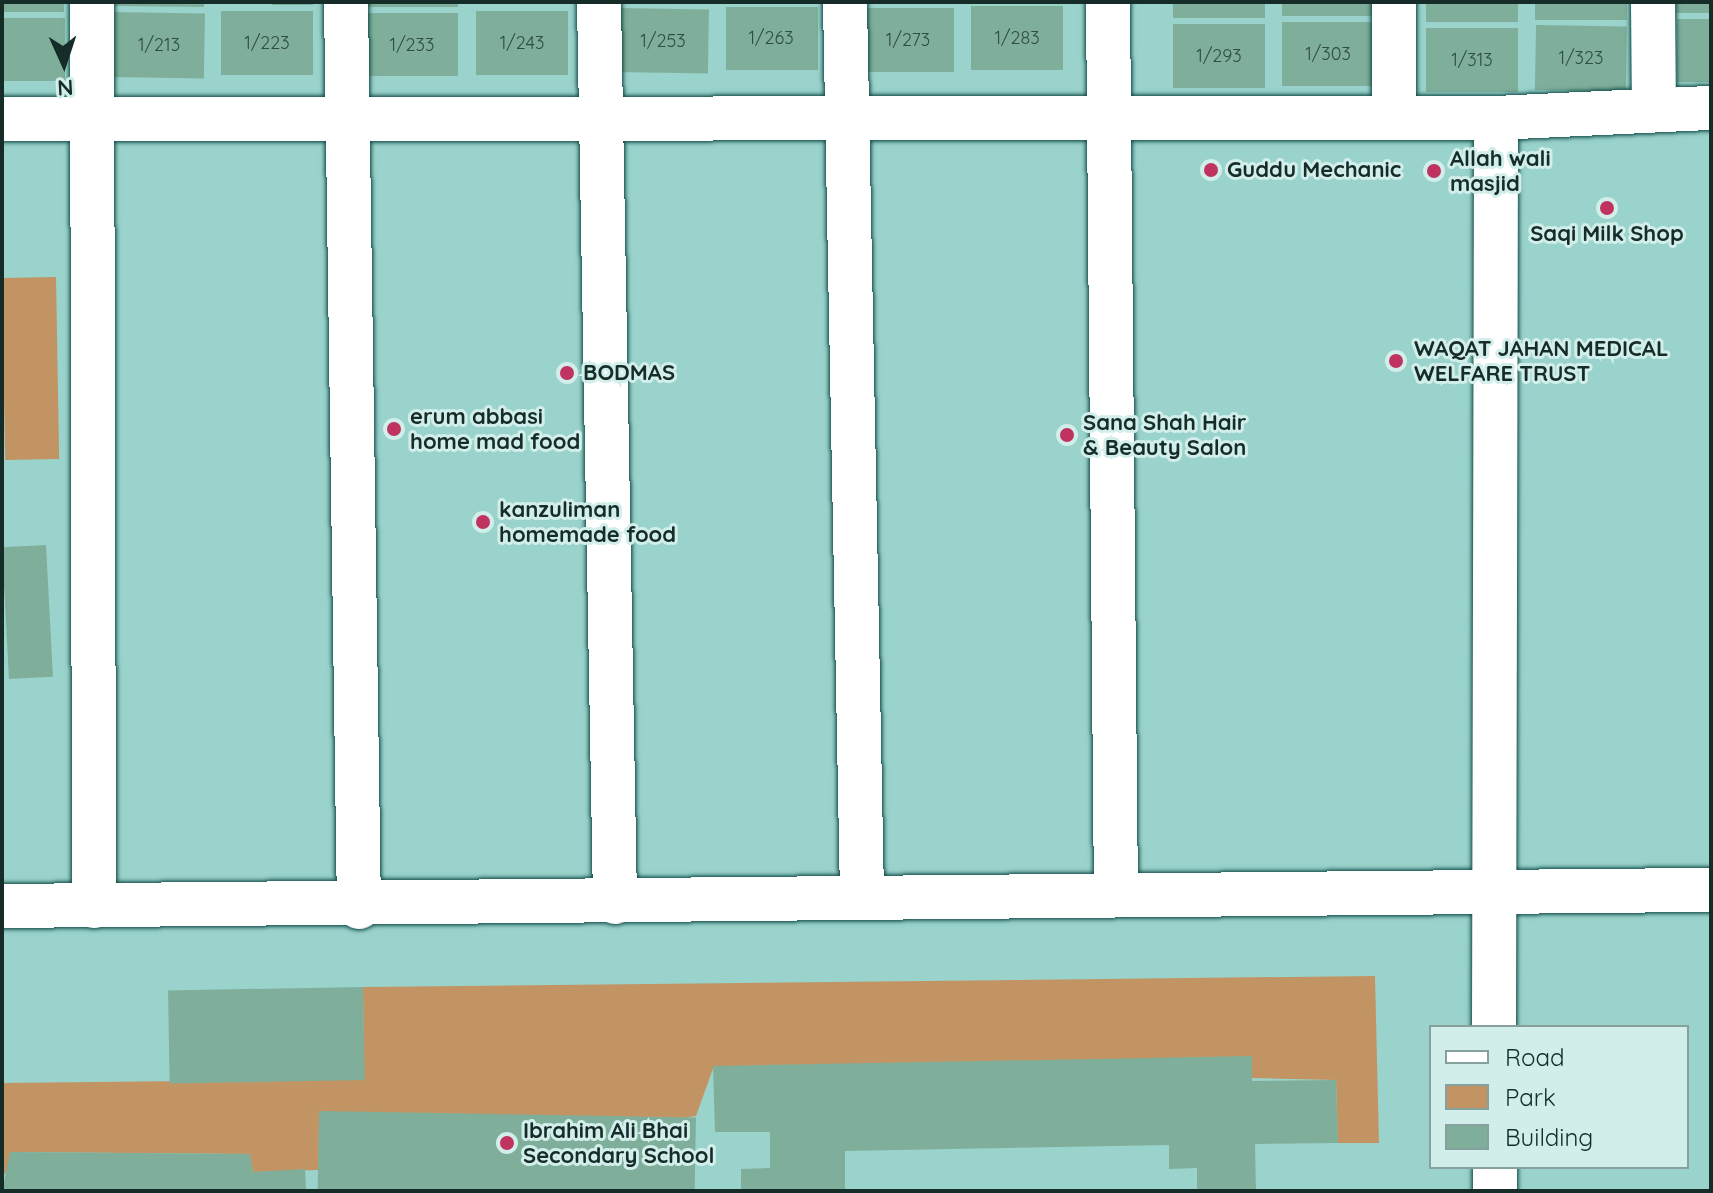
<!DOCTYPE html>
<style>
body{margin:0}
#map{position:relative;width:1713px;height:1193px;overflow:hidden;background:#9ad3cc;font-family:Quicksand,sans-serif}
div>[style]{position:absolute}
.green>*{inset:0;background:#c29464;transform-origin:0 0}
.building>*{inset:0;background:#7faf9a;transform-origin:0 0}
.roads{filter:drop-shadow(0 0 2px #104c47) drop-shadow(0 0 2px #104c47)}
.minor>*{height:44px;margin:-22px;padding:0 22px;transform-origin:22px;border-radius:22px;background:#fff}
.dots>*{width:22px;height:22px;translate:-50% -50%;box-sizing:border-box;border:4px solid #d2eeea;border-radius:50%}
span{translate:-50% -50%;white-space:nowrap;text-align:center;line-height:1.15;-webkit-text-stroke:6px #d2eeea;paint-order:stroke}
.number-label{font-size:18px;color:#304d45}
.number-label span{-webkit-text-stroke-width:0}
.poi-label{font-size:22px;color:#152c29;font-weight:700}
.left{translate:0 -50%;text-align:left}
.frame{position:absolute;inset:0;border:4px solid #152c29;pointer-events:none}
.legend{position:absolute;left:1429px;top:1025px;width:260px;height:144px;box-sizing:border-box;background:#d2eeea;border:2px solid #86a09d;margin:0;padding:10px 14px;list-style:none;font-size:24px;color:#152c29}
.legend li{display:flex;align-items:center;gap:16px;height:40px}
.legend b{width:40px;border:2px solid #86a09d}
.north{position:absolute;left:24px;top:24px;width:80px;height:80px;-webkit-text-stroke:6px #d2eeea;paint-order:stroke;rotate:177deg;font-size:22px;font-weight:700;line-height:32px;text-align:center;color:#152c29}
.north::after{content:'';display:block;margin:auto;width:28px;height:36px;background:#152c29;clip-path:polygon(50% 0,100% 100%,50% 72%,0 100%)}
</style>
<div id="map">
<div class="green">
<i style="left:56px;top:277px;width:182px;height:54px;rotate:89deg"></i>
<i style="clip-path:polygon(1375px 976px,1379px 1143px,1338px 1143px,1336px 1080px,714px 1066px,696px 1116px,318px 1170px,253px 1172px,249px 1154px,11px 1152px,10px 1173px,2px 1174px,2px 1083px,364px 1079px,363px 987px)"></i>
</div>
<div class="building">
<i style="left:2px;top:2px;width:62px;height:10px"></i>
<i style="clip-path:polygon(113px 2px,204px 2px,204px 7px,113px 6px)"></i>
<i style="left:272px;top:2px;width:41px;height:3px"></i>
<i style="left:366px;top:2px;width:92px;height:5px"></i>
<i style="left:1173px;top:2px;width:92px;height:16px"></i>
<i style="left:1282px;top:2px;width:92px;height:14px"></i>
<i style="left:1426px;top:2px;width:92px;height:20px"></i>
<i style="left:1535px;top:2px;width:92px;height:18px"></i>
<i style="left:1676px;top:2px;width:35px;height:11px"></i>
<i style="left:971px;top:6px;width:92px;height:64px"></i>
<i style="left:726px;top:7px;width:92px;height:63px"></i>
<i style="left:617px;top:8px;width:92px;height:64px;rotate:1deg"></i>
<i style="left:862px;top:8px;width:92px;height:64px"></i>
<i style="left:221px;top:11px;width:92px;height:64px"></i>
<i style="left:476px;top:11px;width:92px;height:64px"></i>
<i style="left:113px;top:12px;width:92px;height:65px;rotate:1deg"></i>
<i style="left:367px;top:13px;width:91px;height:63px"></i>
<i style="left:2px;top:18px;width:63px;height:63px"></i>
<i style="left:1677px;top:19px;width:34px;height:63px"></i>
<i style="left:1282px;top:22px;width:92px;height:64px"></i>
<i style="left:1173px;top:24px;width:92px;height:64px"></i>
<i style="left:1536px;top:25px;width:91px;height:65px;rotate:1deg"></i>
<i style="left:1426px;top:28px;width:92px;height:64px"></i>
<i style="left:46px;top:545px;width:132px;height:44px;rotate:87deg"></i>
<i style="left:363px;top:987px;width:93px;height:195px;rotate:89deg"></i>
<i style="clip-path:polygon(1252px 1056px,1252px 1081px,1336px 1080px,1338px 1143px,1255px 1144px,1256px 1191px,1197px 1191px,1197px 1168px,1169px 1169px,1169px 1145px,845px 1151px,845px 1191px,741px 1191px,741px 1169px,770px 1168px,770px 1132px,715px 1132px,713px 1066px)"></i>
<i style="left:319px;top:1111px;width:377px;height:80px;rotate:1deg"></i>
<i style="clip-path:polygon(10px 1152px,250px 1154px,253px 1172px,305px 1169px,306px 1191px,2px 1191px)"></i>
</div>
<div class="roads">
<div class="minor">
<i style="left:92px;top:2px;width:904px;rotate:89.87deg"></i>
<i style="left:346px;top:2px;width:905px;rotate:89.18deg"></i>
<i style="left:599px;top:2px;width:900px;rotate:88.98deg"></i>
<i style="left:845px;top:2px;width:896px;rotate:88.91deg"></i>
<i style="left:1108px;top:2px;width:892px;rotate:89.49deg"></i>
<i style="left:1653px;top:2px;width:107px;rotate:89.5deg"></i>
<i style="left:1394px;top:116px;width:114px;rotate:-90deg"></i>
<i style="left:2px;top:119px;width:1494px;rotate:-0.04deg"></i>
<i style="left:1496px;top:118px;width:215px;rotate:-2.7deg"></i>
<i style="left:2px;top:906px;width:1709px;rotate:-0.54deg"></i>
<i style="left:1494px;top:1027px;width:909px;rotate:-89.87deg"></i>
<i style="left:1495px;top:1167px;width:24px;rotate:90deg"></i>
</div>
</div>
<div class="dots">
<i style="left:1211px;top:170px;background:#c0325f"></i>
<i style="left:1434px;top:171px;background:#c0325f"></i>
<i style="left:1607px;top:208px;background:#c0325f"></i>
<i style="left:1396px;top:361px;background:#c0325f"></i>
<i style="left:567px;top:373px;background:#c0325f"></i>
<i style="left:394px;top:429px;background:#c0325f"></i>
<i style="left:1067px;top:435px;background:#c0325f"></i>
<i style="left:483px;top:522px;background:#c0325f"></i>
<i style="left:507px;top:1143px;background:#c0325f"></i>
</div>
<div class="number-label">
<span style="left:771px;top:38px">1/263</span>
<span style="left:1017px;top:38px">1/283</span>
<span style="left:908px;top:40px">1/273</span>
<span style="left:663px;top:41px">1/253</span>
<span style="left:267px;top:43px">1/223</span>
<span style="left:522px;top:43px">1/243</span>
<span style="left:159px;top:45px">1/213</span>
<span style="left:412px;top:45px">1/233</span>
<span style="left:1328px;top:54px">1/303</span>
<span style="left:1219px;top:56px">1/293</span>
<span style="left:1581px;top:58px">1/323</span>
<span style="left:1472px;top:60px">1/313</span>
</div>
<div class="poi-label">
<span class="left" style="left:1450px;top:171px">Allah wali<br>masjid</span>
<span class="left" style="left:1227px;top:170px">Guddu Mechanic</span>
<span style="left:1607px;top:234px">Saqi Milk Shop</span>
<span class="left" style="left:1414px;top:361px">WAQAT JAHAN MEDICAL<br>WELFARE TRUST</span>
<span class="left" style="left:583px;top:373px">BODMAS</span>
<span class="left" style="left:410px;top:429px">erum abbasi<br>home mad food</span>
<span class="left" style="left:1083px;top:435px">Sana Shah Hair<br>&amp; Beauty Salon</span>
<span class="left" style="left:499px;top:522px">kanzuliman<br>homemade food</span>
<span class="left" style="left:523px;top:1143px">Ibrahim Ali Bhai<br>Secondary School</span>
</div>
<div class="frame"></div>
<ul class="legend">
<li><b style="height:10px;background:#fff"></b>Road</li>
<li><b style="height:22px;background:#c29464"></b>Park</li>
<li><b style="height:22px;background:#7faf9a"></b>Building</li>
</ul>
<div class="north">N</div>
</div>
